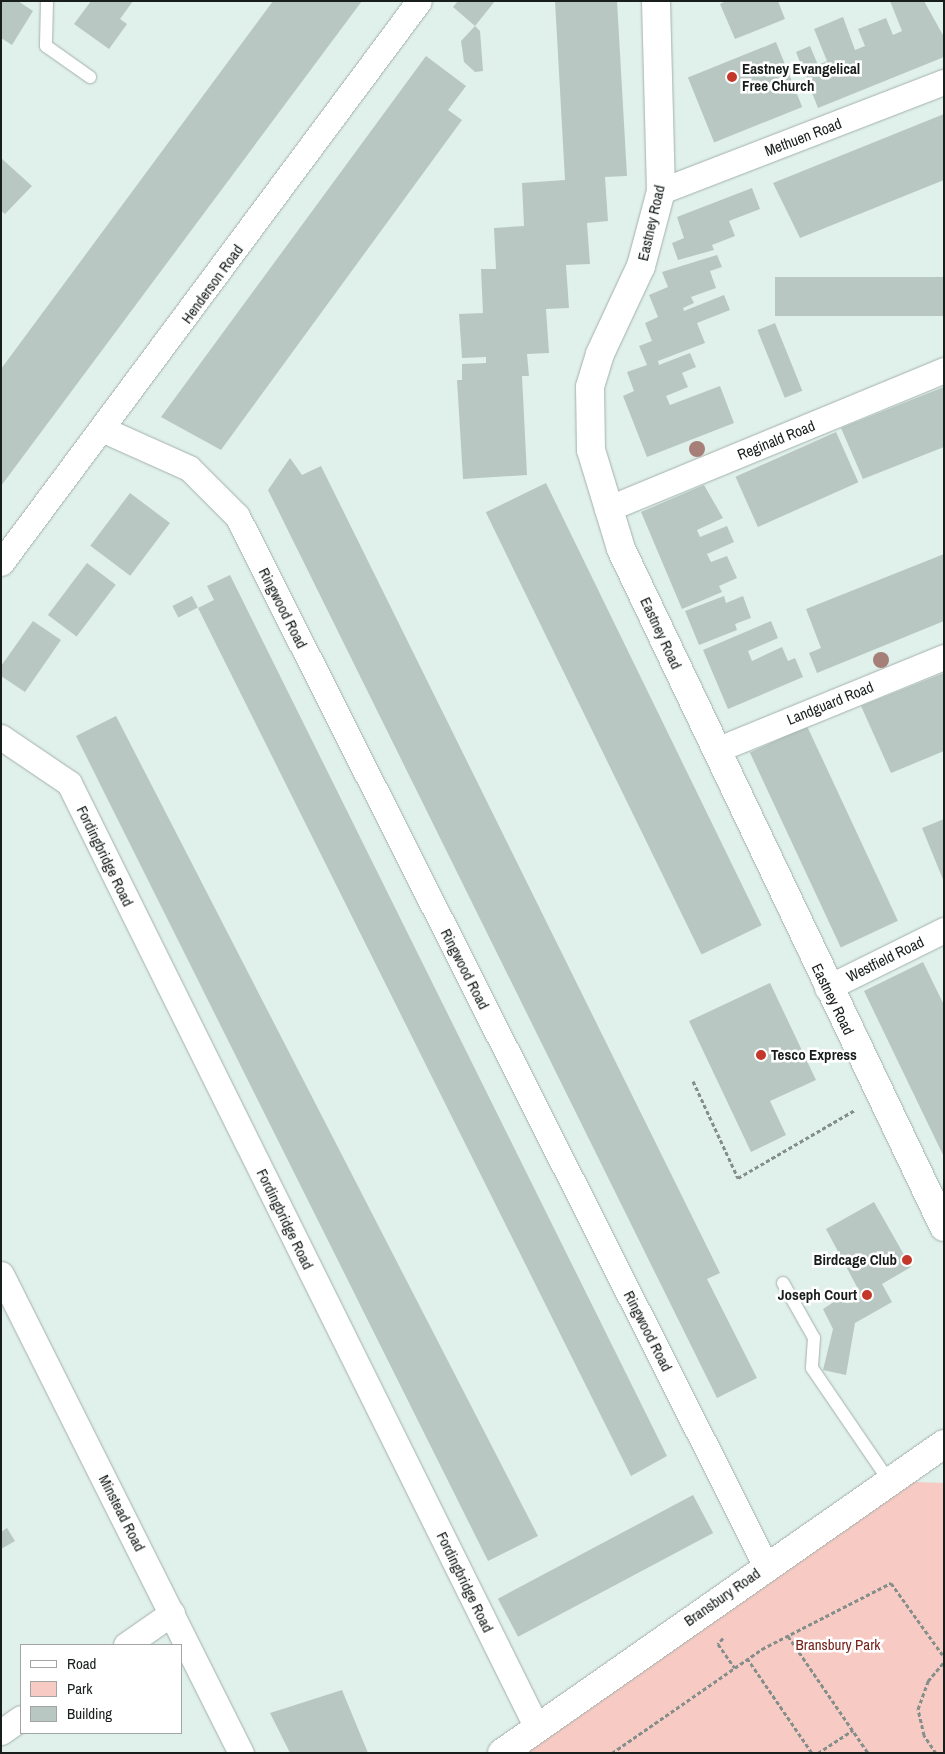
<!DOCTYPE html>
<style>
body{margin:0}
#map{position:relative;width:945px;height:1754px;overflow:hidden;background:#e0f0ea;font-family:"Archivo Narrow",sans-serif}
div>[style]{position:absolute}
.green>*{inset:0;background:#f7cbc4}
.building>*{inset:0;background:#b8c7c2;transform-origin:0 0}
.path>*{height:3px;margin-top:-1.5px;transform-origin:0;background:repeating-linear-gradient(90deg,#848f8b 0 4px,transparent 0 6.5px)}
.roads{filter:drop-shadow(0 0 1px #a2b1ab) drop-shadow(0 0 1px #a2b1ab)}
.lane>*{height:12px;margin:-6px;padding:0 6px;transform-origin:6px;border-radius:6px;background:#fff}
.street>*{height:25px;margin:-12.5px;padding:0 12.5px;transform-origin:12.5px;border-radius:12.5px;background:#fff}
.secondary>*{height:28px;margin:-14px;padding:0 14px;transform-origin:14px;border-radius:14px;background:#fff}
.primary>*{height:28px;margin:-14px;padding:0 14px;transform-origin:14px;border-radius:14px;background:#fff}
.trees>*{width:16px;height:16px;margin:-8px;border-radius:50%;background:#a57f78}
.dots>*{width:14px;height:14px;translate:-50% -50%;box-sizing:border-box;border:2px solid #fff;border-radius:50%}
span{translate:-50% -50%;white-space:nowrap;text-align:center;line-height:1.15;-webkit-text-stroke:5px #fff;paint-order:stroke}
.poi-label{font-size:15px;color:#181e1c;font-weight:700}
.left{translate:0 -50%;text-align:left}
.right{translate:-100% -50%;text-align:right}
.street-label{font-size:15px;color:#181e1c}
.park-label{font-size:15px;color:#75231b}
.frame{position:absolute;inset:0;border:2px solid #181e1c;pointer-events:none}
.legend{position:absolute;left:20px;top:1644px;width:162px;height:90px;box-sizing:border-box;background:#fff;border:1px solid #a3a5a4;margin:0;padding:6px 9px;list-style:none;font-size:15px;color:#181e1c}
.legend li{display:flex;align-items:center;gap:10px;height:25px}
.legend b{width:25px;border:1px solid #a3a5a4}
</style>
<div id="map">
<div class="green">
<i style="clip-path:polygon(889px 1481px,944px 1483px,944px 1753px,502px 1753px)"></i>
</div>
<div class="building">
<i style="clip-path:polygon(1px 1px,18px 1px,33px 11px,12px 45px,1px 38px)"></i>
<i style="clip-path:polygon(91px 1px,133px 1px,120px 19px,127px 24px,109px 49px,74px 24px)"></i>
<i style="clip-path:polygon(273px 1px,362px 1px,1px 486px,1px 369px)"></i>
<i style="clip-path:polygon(458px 1px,495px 1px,475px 26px,453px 7px)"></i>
<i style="clip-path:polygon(555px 1px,617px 1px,627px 176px,605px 177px,608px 221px,587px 223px,590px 264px,566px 265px,569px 308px,546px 309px,549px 353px,527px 354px,529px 376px,522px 376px,527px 475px,463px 479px,457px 380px,462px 380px,462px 364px,486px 363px,486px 357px,462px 358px,459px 314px,483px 313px,481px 269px,496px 269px,494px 228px,524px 226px,522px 183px,565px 180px)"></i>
<i style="clip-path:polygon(726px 1px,778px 1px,785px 19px,735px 39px,720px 4px)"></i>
<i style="clip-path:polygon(890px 1px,924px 1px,944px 37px,944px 57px,818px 108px,796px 52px,810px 46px,818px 65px,827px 61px,814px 29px,843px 17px,855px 50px,865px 46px,858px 29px,886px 18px,893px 35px,902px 31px)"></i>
<i style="clip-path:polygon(475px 26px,480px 31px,483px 71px,475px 72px,464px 62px,461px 41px)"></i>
<i style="left:776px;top:42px;width:70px;height:95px;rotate:68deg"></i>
<i style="clip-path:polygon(426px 56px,466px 86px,448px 110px,462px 120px,221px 450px,161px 417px)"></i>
<i style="clip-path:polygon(944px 114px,944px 180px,800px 238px,773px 183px)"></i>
<i style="clip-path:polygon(1px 158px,32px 186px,5px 214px,1px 211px)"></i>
<i style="clip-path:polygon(752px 188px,760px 209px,729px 221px,735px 236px,712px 245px,714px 250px,678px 260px,672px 243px,684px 238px,677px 217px)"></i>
<i style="clip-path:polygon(717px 255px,722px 267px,710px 271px,716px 288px,691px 297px,694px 303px,683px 308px,684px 311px,724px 295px,730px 310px,697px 323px,705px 343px,658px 361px,659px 365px,690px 353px,696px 367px,682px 373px,688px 387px,666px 396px,670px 405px,720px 386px,734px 423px,647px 457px,623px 396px,634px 391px,627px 372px,647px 365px,639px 346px,652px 341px,645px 323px,658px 317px,649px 295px,668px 287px,662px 272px)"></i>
<i style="left:944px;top:277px;width:39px;height:169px;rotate:90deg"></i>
<i style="left:775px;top:323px;width:73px;height:19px;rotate:68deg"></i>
<i style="clip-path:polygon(944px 387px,944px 447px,863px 479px,841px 428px)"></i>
<i style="left:836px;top:432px;width:55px;height:110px;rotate:66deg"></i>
<i style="clip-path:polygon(290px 458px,302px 475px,321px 466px,720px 1273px,707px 1279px,757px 1378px,717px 1398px,268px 490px)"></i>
<i style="left:546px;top:483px;width:492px;height:67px;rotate:64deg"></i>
<i style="clip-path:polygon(704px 485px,723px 518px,697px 530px,700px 537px,727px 526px,734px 542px,707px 554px,711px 562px,727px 556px,737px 578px,719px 586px,722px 592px,682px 609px,641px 512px)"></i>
<i style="left:130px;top:493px;width:50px;height:66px;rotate:37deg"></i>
<i style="clip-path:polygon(944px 554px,944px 621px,817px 673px,809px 653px,821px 648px,806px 609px)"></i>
<i style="left:87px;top:563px;width:36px;height:65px;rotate:37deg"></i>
<i style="clip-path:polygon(230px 575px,667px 1456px,631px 1476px,198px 608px,214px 600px,207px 586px)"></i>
<i style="left:192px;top:596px;width:13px;height:22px;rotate:63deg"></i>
<i style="clip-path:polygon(724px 596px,726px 603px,743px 596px,751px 618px,735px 624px,737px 630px,699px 645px,685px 611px)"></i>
<i style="clip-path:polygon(33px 621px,61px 640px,25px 692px,1px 676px,1px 666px)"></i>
<i style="clip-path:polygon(771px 621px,778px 638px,748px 651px,752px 661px,782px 647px,788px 661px,795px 658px,803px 677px,728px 709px,703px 650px)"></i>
<i style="clip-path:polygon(944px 673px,944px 751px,891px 773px,861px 706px)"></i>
<i style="clip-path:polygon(116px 716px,538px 1536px,488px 1561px,76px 736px)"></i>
<i style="left:807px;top:726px;width:215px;height:63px;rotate:65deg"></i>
<i style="clip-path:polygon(944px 819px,944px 882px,922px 828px)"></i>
<i style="clip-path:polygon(923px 962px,944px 1005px,944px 1157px,864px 991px)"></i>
<i style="clip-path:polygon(770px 983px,816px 1080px,770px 1101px,786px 1135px,751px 1152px,689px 1021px)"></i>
<i style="clip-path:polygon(874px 1202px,911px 1267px,882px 1284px,892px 1302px,855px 1323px,846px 1375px,823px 1370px,833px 1329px,823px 1309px,857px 1287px,826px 1229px)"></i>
<i style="left:693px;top:1495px;width:43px;height:221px;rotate:62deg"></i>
<i style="clip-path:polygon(7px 1528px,15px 1541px,1px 1549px,1px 1532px)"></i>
<i style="clip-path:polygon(342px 1690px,368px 1753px,290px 1753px,270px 1713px)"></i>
</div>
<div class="path">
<i style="left:693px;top:1081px;width:107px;rotate:65.1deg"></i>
<i style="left:738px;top:1178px;width:135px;rotate:-30.2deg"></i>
<i style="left:788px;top:1636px;width:142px;rotate:55.6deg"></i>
<i style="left:723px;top:1638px;width:8px;rotate:130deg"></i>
<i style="left:718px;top:1644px;width:29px;rotate:55deg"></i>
<i style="left:747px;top:1658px;width:115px;rotate:55.6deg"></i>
<i style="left:612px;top:1753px;width:183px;rotate:-34.7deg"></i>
<i style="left:762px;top:1649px;width:145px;rotate:-27.1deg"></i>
<i style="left:891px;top:1583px;width:91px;rotate:54.4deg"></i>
<i style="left:818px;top:1753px;width:42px;rotate:-33.3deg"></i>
<i style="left:936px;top:1753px;width:22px;rotate:-124deg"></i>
<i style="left:924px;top:1735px;width:27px;rotate:-103deg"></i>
<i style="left:918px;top:1709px;width:30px;rotate:-70deg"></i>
<i style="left:928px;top:1681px;width:25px;rotate:-50deg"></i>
</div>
<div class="roads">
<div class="lane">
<i style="left:47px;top:1px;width:45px;rotate:91.3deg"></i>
<i style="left:46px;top:46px;width:54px;rotate:35.2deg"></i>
<i style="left:783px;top:1283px;width:63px;rotate:60.6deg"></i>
<i style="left:814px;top:1338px;width:30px;rotate:94deg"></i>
<i style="left:812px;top:1368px;width:137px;rotate:55.7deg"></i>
</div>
<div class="street">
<i style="left:661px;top:191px;width:303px;rotate:-21.1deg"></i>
<i style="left:104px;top:430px;width:93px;rotate:24.1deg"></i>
<i style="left:189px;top:468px;width:68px;rotate:45deg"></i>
<i style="left:237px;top:516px;width:1176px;rotate:63.26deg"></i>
<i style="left:607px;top:509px;width:365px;rotate:-22.4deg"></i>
<i style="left:1px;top:563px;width:700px;rotate:-53.36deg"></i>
<i style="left:1px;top:737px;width:82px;rotate:34.1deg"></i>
<i style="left:69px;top:783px;width:1055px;rotate:63.65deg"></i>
<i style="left:716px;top:750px;width:246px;rotate:-22.2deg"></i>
<i style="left:827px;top:988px;width:131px;rotate:-26.4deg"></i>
<i style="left:1px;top:1274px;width:536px;rotate:63.39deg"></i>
<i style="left:126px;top:1645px;width:56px;rotate:-34.8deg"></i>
<i style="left:1px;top:1732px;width:24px;rotate:-35deg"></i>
</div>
<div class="secondary">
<i style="left:502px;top:1753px;width:539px;rotate:-34.96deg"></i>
</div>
<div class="primary">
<i style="left:656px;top:1px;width:190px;rotate:88.5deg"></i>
<i style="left:661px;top:191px;width:78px;rotate:104.9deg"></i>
<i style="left:641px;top:266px;width:97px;rotate:115deg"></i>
<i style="left:600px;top:354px;width:34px;rotate:107deg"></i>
<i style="left:590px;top:387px;width:63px;rotate:89.1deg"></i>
<i style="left:591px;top:450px;width:103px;rotate:73.1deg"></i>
<i style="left:621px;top:549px;width:751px;rotate:64.53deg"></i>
</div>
</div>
<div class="trees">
<i style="left:697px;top:449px"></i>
<i style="left:881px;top:660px"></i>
</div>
<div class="dots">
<i style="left:732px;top:77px;background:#c4372b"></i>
<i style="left:761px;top:1055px;background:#c4372b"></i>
<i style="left:907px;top:1260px;background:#c4372b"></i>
<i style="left:867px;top:1295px;background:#c4372b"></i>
</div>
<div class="poi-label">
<span class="left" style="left:742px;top:77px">Eastney Evangelical<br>Free Church</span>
<span class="left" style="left:771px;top:1055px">Tesco Express</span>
<span class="right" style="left:897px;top:1260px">Birdcage Club</span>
<span class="right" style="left:857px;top:1295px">Joseph Court</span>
</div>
<div class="street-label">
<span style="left:803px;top:137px;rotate:-21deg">Methuen Road</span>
<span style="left:651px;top:223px;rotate:-77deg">Eastney Road</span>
<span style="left:212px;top:284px;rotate:-54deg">Henderson Road</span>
<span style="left:776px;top:440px;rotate:-22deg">Reginald Road</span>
<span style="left:283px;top:608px;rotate:63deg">Ringwood Road</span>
<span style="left:661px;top:633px;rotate:65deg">Eastney Road</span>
<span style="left:830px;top:703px;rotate:-22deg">Landguard Road</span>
<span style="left:105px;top:856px;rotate:64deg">Fordingbridge Road</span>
<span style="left:885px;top:959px;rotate:-26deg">Westfield Road</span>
<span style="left:465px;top:969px;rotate:63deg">Ringwood Road</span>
<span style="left:833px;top:999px;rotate:64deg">Eastney Road</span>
<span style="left:285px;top:1219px;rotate:64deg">Fordingbridge Road</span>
<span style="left:648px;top:1331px;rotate:63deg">Ringwood Road</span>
<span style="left:122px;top:1513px;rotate:63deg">Minstead Road</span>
<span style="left:465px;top:1582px;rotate:64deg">Fordingbridge Road</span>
<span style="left:722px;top:1597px;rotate:-35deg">Bransbury Road</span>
</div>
<div class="park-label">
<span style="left:838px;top:1645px">Bransbury Park</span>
</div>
<div class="frame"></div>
<ul class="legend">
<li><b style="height:6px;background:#fff"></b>Road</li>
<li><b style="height:14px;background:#f7cbc4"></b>Park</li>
<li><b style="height:14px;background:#b8c7c2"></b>Building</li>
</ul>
</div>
